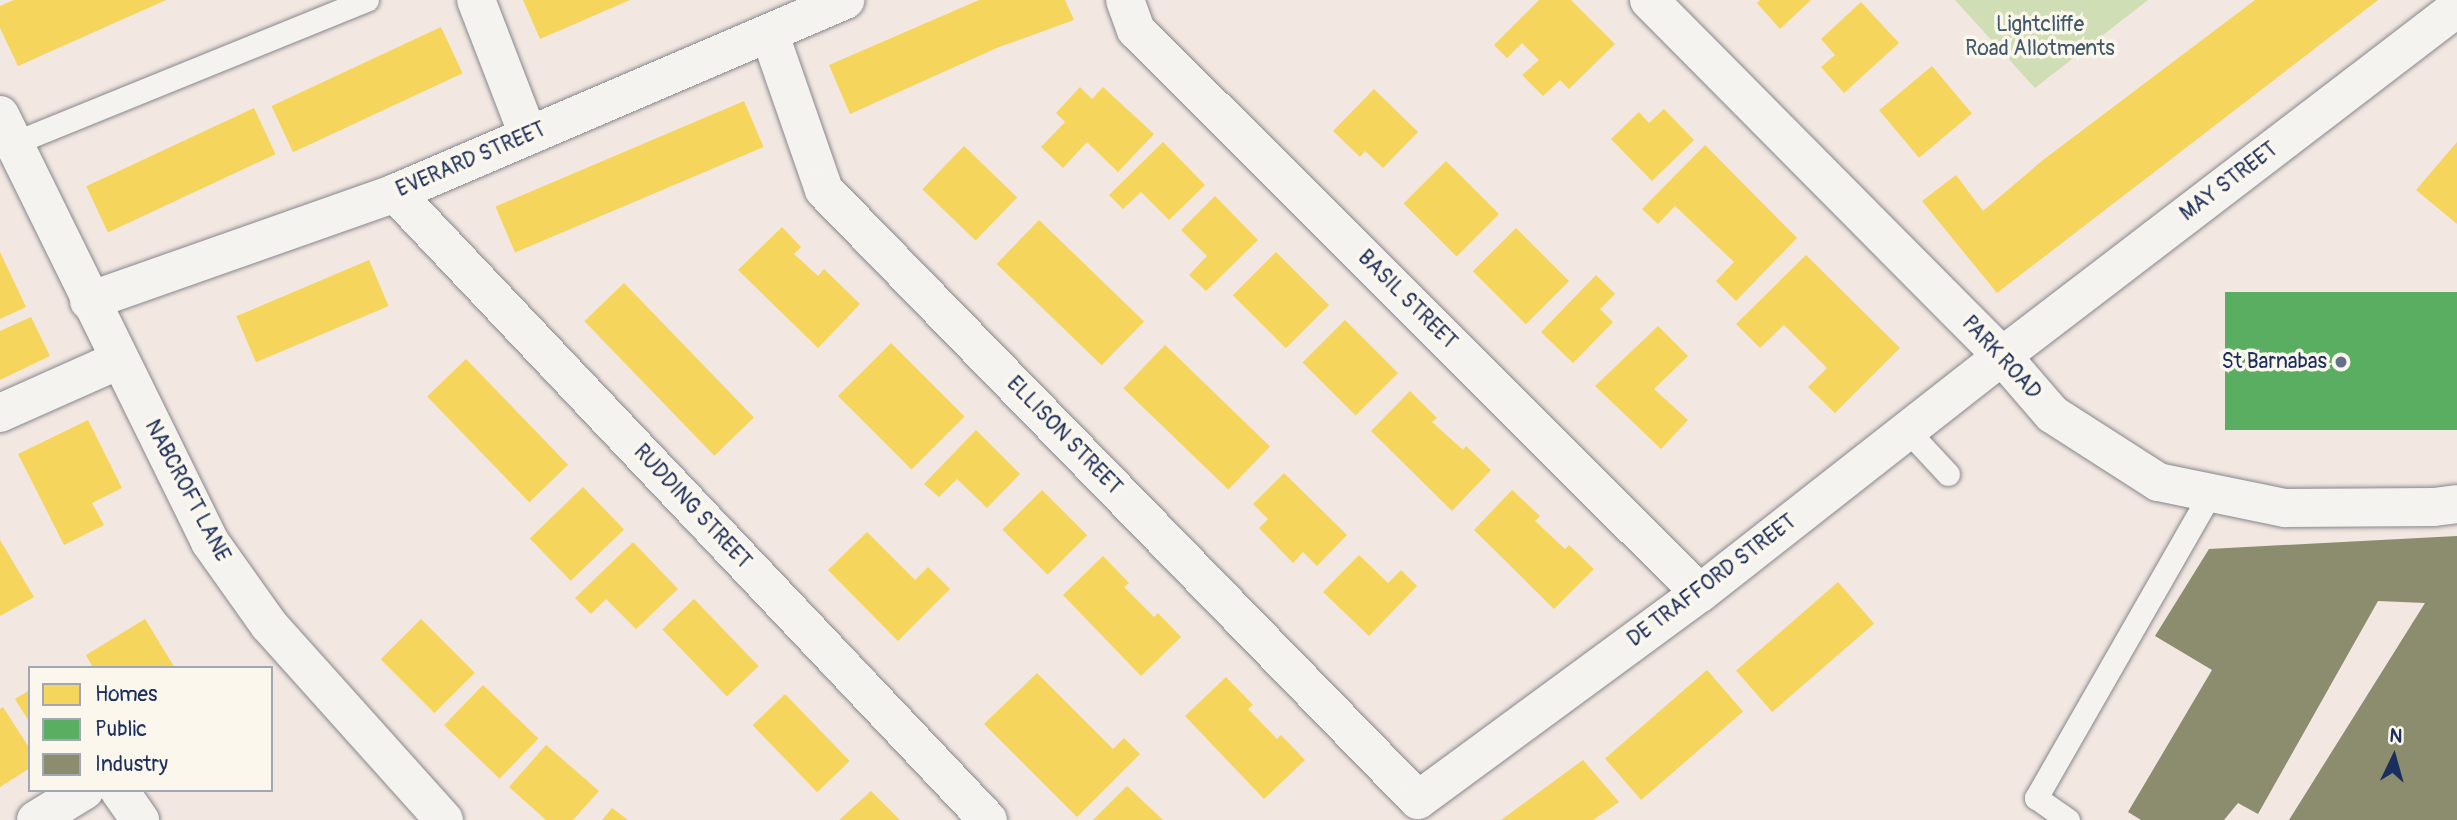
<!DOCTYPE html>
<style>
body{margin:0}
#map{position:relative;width:2457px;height:820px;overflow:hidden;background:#f2e7e1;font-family:Pangolin,sans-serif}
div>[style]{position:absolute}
.green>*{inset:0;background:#cfdeb4}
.homes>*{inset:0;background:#f6d55c;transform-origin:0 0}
.public>*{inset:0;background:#5aae61;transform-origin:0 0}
.industry>*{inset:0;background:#8c8c6e}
.roads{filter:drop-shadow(0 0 2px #88878d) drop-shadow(0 0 2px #88878d)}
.service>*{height:23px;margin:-11.5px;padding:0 11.5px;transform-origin:11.5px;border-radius:11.5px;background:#f5f3ef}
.minor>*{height:38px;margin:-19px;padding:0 19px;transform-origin:19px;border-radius:19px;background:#f5f3ef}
.tertiary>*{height:38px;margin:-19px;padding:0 19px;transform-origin:19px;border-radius:19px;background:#f5f3ef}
.dots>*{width:19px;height:19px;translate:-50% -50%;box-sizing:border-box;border:4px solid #fbf7ec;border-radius:50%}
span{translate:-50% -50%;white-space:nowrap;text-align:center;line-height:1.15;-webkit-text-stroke:7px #fbf7ec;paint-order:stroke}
.park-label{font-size:21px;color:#41596a}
.street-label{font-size:21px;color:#1b2f5e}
.poi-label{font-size:21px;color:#1b2f5e}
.right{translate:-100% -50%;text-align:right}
.legend{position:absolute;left:28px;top:666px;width:245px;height:126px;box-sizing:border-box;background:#fbf7ec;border:2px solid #a1a7b3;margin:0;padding:9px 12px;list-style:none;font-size:21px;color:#1b2f5e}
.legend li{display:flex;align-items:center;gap:14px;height:35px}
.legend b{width:35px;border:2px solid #a1a7b3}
.north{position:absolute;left:2359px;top:722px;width:70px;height:70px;-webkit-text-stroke:5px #fbf7ec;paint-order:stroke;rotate:5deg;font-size:19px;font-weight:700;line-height:28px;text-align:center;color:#1b2f5e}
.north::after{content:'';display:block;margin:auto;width:24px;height:32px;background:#1b2f5e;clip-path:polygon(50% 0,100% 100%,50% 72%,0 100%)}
</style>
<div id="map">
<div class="green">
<i style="clip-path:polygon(1955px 0,2148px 0,2035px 88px)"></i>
</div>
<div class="homes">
<i style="clip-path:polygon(14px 0,166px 0,18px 66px,0 28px,0 6px)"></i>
<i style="clip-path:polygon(523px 0,630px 0,540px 39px)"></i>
<i style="clip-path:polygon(979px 0,1065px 0,1074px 20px,999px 47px,850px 114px,829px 65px)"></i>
<i style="clip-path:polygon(1539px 0,1571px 0,1615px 44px,1569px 89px,1560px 80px,1543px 96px,1522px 75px,1539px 60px,1522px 43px,1507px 58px,1494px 45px)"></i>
<i style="clip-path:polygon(1760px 0,1811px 0,1780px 29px,1757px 3px)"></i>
<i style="clip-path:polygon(2255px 0,2378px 0,1997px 293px,1922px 201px,1956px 175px,1983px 211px,2043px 160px)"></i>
<i style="clip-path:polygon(1861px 2px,1899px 43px,1844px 93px,1821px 67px,1835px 55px,1821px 39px)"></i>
<i style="left:441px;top:27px;width:51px;height:187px;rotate:65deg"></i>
<i style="left:1932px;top:66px;width:62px;height:69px;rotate:50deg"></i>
<i style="clip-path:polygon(1080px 87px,1092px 99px,1103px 87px,1154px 134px,1118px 172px,1087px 142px,1063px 168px,1041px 147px,1065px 122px,1056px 113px)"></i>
<i style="clip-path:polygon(1374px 89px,1418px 132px,1383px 168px,1365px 151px,1360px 157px,1333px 131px)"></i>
<i style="left:744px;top:101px;width:50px;height:270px;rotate:67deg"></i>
<i style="left:254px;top:108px;width:51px;height:185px;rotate:65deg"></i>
<i style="clip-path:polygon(1664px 109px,1694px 140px,1652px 181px,1611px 139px,1639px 112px,1649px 123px)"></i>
<i style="clip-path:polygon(1163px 142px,1205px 185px,1169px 220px,1141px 192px,1123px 209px,1109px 195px)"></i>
<i style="clip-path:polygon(2457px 142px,2457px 224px,2416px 190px)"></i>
<i style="clip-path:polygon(1705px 145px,1797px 238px,1736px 301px,1716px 281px,1734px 262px,1675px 206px,1658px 224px,1642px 209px)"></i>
<i style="left:964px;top:146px;width:74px;height:60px;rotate:44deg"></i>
<i style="left:1446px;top:161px;width:75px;height:60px;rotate:45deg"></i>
<i style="clip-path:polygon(1215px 196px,1258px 240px,1206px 291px,1189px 275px,1207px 256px,1181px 230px)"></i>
<i style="left:1039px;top:220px;width:146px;height:61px;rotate:44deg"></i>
<i style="clip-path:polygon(782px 227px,801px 247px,794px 254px,818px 276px,824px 269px,860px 304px,818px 348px,738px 270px)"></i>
<i style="left:1516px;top:228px;width:75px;height:61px;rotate:45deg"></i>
<i style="clip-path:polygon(0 252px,26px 307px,0 319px)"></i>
<i style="left:1276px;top:252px;width:75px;height:61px;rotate:45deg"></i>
<i style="clip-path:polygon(1806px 255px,1900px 348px,1835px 413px,1808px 387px,1827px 368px,1784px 325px,1760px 348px,1736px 324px)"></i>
<i style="left:369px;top:260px;width:50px;height:144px;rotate:67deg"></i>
<i style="clip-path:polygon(1596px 275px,1615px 294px,1600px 309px,1613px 322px,1573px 363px,1541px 332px)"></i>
<i style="left:624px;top:283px;width:187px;height:55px;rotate:46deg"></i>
<i style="clip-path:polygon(31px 317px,50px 356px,0 380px,0 331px)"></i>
<i style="left:1345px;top:320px;width:75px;height:60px;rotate:45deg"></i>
<i style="clip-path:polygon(1658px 326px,1688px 356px,1654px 389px,1688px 420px,1661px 449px,1595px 386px)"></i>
<i style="left:891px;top:343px;width:104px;height:75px;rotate:45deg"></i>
<i style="left:1165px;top:345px;width:146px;height:60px;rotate:44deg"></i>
<i style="left:466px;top:359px;width:147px;height:54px;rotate:46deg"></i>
<i style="clip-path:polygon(1410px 391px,1437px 418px,1432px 422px,1463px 450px,1466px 446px,1491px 470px,1452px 511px,1371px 431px)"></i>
<i style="clip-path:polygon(88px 420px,122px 488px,92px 503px,104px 525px,64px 545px,18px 454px)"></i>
<i style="clip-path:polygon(976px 430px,1020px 474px,987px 508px,957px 479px,939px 497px,924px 484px)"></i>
<i style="clip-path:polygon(1284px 473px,1347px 535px,1317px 566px,1303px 552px,1293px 563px,1259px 528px,1268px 519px,1253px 504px)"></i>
<i style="left:583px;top:487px;width:59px;height:74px;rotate:46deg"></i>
<i style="left:1042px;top:490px;width:64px;height:56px;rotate:45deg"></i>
<i style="clip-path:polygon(1512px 490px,1540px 516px,1535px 521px,1565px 549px,1569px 545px,1594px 569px,1554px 609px,1474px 530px)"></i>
<i style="clip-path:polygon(867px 532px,915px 580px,928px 567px,950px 589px,898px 641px,828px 570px)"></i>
<i style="clip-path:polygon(0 540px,34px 597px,0 616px)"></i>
<i style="clip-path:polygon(633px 542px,678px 589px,636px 629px,606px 599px,591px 614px,575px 598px)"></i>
<i style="clip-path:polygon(1359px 555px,1388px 583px,1401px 570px,1417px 586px,1369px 636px,1323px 592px)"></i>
<i style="clip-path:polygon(1103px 556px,1129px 583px,1124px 587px,1154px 617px,1158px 613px,1181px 637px,1141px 676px,1063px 595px)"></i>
<i style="left:1838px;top:582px;width:55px;height:135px;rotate:49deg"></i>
<i style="left:694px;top:599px;width:93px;height:44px;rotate:46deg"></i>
<i style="clip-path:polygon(145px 619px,175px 668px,93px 668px,86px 655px)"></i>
<i style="left:421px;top:619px;width:76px;height:57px;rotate:45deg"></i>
<i style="left:1707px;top:670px;width:55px;height:135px;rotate:49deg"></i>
<i style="clip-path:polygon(1037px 673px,1113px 749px,1124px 738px,1140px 754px,1077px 817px,984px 724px)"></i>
<i style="clip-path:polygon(1226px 677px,1253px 705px,1248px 709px,1277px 739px,1281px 735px,1305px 760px,1264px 799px,1185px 716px)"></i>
<i style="left:483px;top:685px;width:77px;height:56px;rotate:44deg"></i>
<i style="clip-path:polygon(30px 690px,30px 723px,15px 699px)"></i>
<i style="left:785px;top:694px;width:93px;height:45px;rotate:46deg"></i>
<i style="clip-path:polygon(3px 707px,30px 749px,30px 768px,0 787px,0 709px)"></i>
<i style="clip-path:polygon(546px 745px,599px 791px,573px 820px,546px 820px,509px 787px)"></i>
<i style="clip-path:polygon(1583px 760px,1619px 802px,1593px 820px,1501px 820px)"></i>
<i style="clip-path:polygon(1127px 786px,1146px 804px,1163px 820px,1093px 820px)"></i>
<i style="clip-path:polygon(871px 791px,900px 820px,839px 820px)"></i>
<i style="clip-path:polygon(612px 808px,628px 820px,602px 820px)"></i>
</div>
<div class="public">
<i style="left:2457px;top:292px;width:138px;height:232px;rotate:90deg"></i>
</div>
<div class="industry">
<i style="clip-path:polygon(2457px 536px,2457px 820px,2289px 820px,2425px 603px,2378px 601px,2258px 814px,2238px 803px,2224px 820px,2141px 820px,2128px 812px,2212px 670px,2155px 636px,2209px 549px)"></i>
</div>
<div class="roads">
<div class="service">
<i style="left:14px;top:143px;width:381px;rotate:-22.1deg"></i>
<i style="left:1907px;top:430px;width:60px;rotate:47deg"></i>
<i style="left:2068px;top:820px;width:39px;rotate:-145deg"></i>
<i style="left:2036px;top:798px;width:352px;rotate:-60.2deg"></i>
</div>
<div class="minor">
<i style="left:476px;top:0;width:145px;rotate:68.9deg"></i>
<i style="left:1125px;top:0;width:32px;rotate:70deg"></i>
<i style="left:1136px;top:30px;width:797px;rotate:44.95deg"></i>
<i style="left:770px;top:35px;width:164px;rotate:70.8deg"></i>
<i style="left:824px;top:190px;width:851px;rotate:45.76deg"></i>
<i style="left:1418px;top:800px;width:350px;rotate:-36.3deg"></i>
<i style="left:1700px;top:593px;width:384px;rotate:-38.1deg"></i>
<i style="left:2002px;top:356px;width:573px;rotate:-37.41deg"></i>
<i style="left:0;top:115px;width:476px;rotate:63.8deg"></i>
<i style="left:210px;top:542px;width:102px;rotate:54.6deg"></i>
<i style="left:269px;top:625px;width:262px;rotate:48.1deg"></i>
<i style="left:395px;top:193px;width:863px;rotate:46.6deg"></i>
<i style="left:89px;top:301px;width:324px;rotate:-19.4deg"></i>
<i style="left:395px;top:193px;width:490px;rotate:-23.2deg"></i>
<i style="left:0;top:413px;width:130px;rotate:-24deg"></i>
<i style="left:119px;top:790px;width:37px;rotate:55deg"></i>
<i style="left:36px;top:820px;width:57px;rotate:-31.5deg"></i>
</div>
<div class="tertiary">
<i style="left:1649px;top:0;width:501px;rotate:45.24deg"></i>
<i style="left:2002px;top:356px;width:77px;rotate:49.2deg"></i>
<i style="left:2052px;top:414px;width:126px;rotate:32.7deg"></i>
<i style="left:2158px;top:482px;width:130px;rotate:11.6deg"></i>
<i style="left:2285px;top:508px;width:149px;rotate:-0.4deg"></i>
<i style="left:2434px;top:507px;width:23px;rotate:-7deg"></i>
</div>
</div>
<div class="dots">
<i style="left:2341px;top:362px;background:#666f8c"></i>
</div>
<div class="park-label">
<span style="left:2040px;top:37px">Lightcliffe<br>Road Allotments</span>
</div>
<div class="street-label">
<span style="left:471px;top:160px;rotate:-23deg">EVERARD STREET</span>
<span style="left:2229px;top:182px;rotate:-37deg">MAY STREET</span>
<span style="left:1407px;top:300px;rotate:45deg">BASIL STREET</span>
<span style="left:2001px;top:358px;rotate:47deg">PARK ROAD</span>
<span style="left:1064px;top:436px;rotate:46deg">ELLISON STREET</span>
<span style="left:187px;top:491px;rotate:62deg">NABCROFT LANE</span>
<span style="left:692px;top:507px;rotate:47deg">RUDDING STREET</span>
<span style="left:1712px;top:581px;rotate:-37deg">DE TRAFFORD STREET</span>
</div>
<div class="poi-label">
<span class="right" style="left:2327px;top:362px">St Barnabas</span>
</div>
<ul class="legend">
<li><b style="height:19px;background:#f6d55c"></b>Homes</li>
<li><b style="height:19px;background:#5aae61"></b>Public</li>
<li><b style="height:19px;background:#8c8c6e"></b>Industry</li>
</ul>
<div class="north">N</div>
</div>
